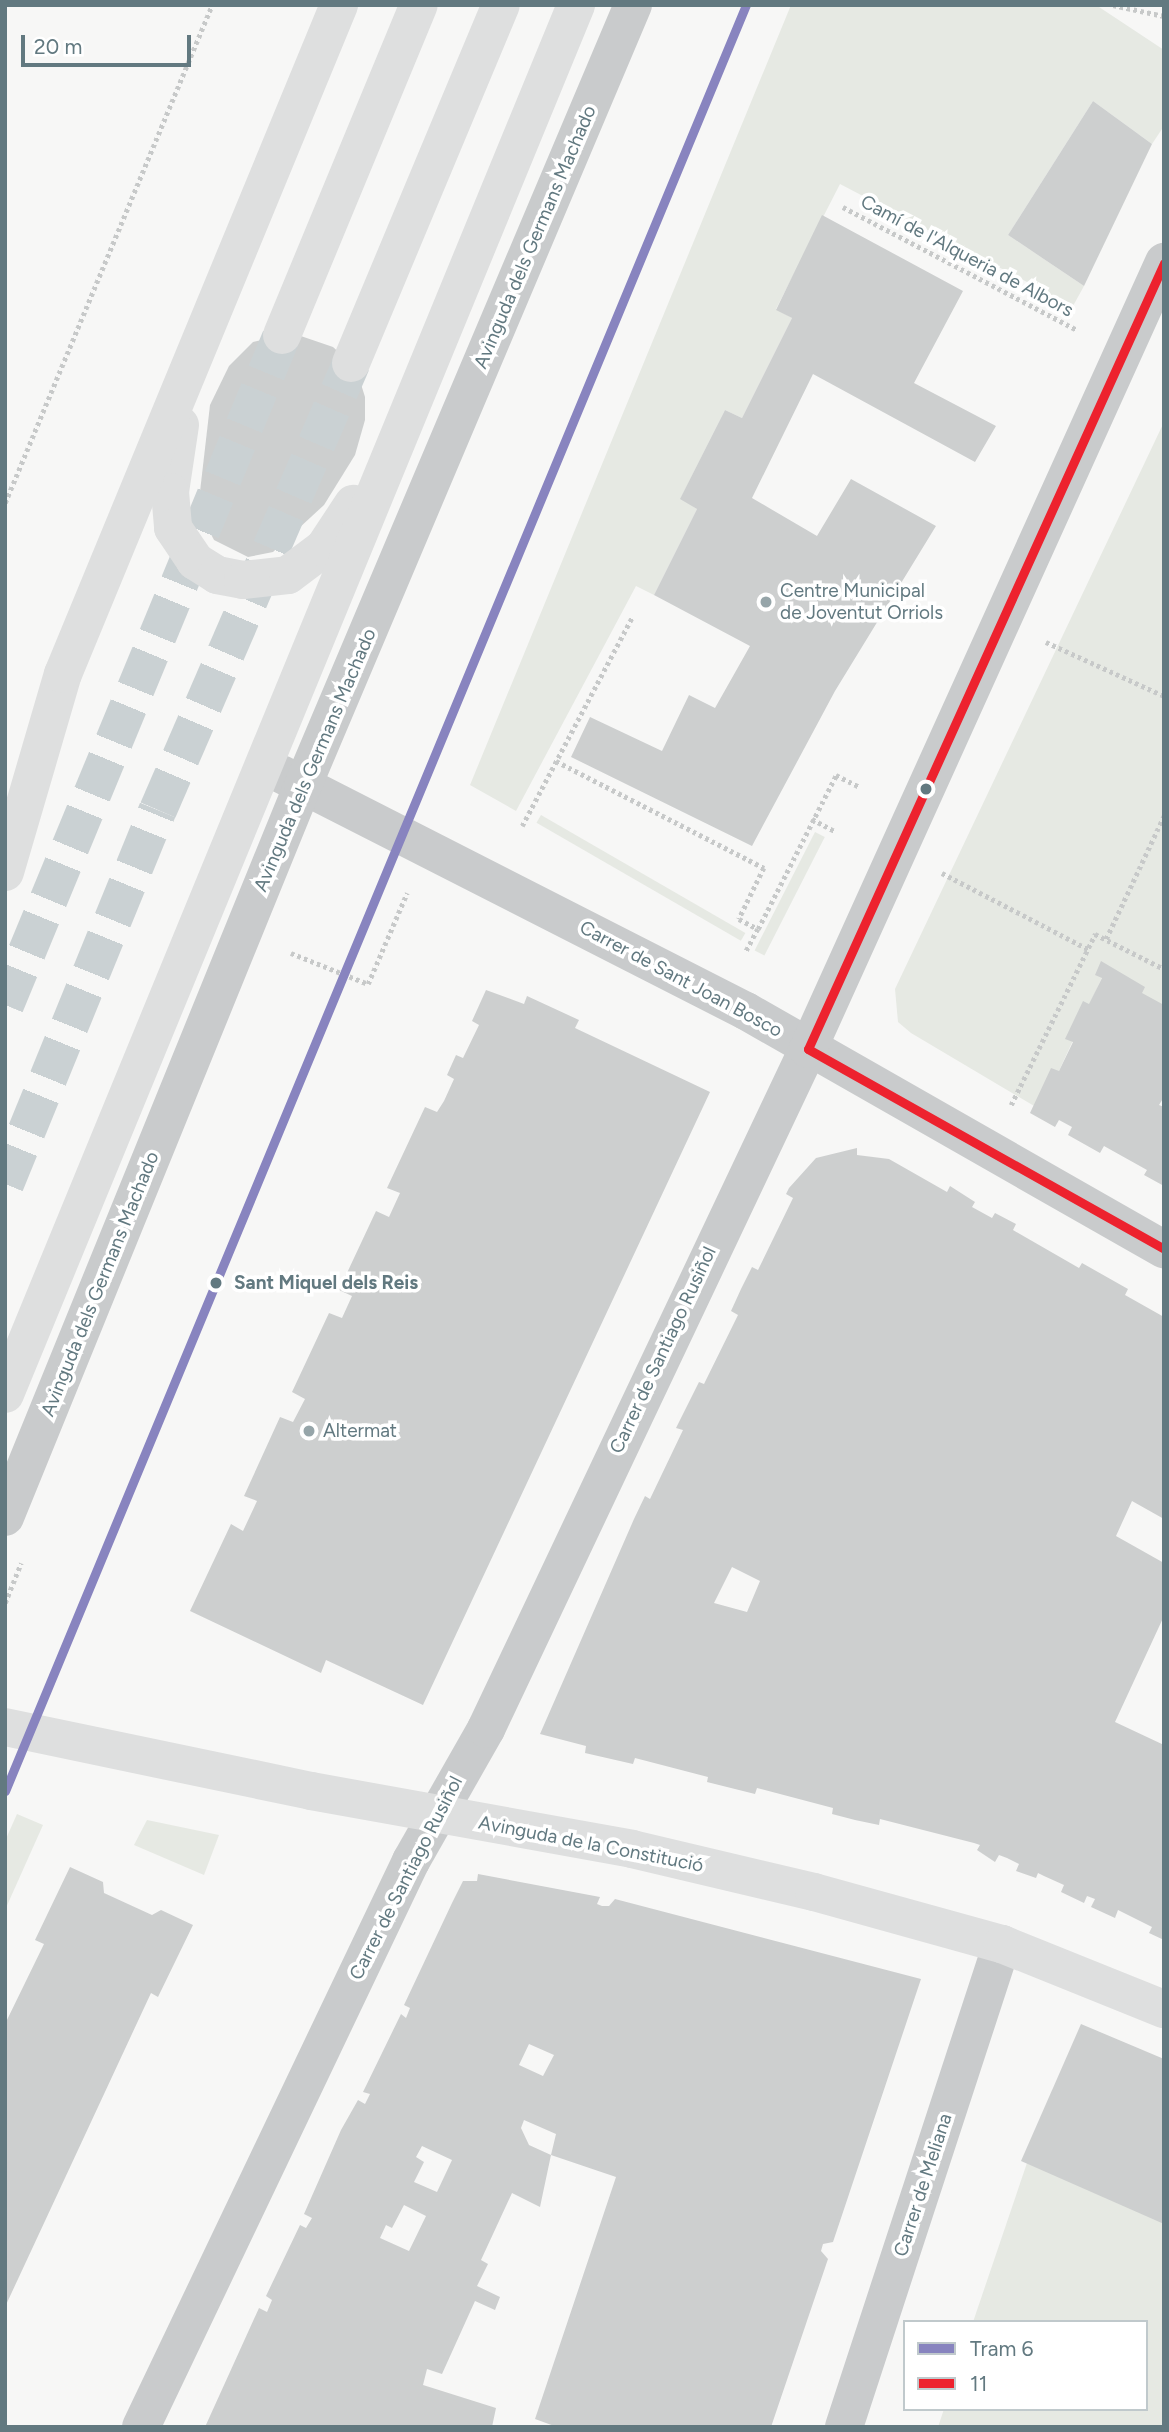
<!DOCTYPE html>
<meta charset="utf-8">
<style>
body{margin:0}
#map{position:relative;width:1169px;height:2432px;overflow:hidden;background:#f7f7f6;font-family:Figtree,sans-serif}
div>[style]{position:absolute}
.green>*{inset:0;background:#e6e9e3;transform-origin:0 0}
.building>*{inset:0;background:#cdcfcf}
.major-tunnel>*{height:38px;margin-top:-19px;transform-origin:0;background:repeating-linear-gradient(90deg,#cad1d3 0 38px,transparent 0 57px)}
.path>*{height:4.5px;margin-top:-2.25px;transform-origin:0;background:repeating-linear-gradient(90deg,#c7c9c9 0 3.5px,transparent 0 7px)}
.minor>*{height:38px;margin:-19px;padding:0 19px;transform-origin:19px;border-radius:19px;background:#c9cbcc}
.major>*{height:38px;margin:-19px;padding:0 19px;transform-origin:19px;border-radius:19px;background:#dedfdf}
.bus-1>*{height:9px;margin:-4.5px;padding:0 4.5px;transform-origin:4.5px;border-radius:4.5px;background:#ed222e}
.tram-1>*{height:9px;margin:-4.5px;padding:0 4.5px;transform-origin:4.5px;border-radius:4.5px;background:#8884bf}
.dots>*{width:19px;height:19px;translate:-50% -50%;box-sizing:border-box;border:4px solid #fff;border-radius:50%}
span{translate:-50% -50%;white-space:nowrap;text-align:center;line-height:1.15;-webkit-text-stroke:7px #fff;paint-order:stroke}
.street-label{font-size:19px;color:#627980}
.poi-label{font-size:19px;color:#627980}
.left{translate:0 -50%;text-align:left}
.stop-label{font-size:19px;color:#627980;font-weight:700}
.frame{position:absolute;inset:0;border:7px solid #627980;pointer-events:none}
.legend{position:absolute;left:903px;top:2320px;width:245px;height:91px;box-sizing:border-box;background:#fff;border:2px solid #c0c9cc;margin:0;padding:9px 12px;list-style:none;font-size:21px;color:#627980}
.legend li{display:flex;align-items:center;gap:14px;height:35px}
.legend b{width:35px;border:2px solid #c0c9cc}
.scale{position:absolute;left:21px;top:35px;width:170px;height:32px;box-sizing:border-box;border:4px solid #627980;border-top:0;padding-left:9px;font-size:21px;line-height:24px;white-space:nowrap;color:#627980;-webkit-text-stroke:5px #fff;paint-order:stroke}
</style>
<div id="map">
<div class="green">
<i style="clip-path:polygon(791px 5px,1096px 5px,1164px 50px,1164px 126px,1152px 144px,1093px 101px,1008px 235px,1084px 286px,1073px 306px,840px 184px,776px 309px,792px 318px,742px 418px,725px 410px,681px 498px,697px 509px,654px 595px,636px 586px,516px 811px,470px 785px)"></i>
<i style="clip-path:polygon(1164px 422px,1164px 1006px,1104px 973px,1041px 1110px,911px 1033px,898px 1022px,895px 989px)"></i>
<i style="left:541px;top:815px;width:236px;height:9px;rotate:30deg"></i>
<i style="left:815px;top:832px;width:11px;height:133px;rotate:27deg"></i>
<i style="clip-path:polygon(17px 1814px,43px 1825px,5px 1910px,5px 1841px)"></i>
<i style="clip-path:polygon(147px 1820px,219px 1835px,204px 1875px,134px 1845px)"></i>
<i style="clip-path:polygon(1029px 2157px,1164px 2218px,1164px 2427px,938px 2427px,944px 2409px,1146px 2409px,1146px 2322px,973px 2322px)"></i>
</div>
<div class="building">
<i style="clip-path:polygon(1093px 101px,1152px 144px,1084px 286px,1008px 235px)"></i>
<i style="clip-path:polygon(822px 215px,963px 291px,914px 383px,996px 426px,975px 462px,813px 374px,752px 498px,817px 536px,851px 479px,936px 526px,835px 691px,752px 846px,571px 757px,590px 717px,662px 751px,689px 695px,715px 708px,750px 646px,654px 595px,697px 509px,680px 499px,725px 410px,742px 418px,792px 318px,776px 310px)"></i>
<i style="clip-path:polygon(292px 333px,333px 347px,356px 368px,365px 397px,365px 420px,355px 455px,324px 505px,273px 552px,248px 557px,214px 540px,198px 509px,210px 405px,229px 366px,253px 342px)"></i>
<i style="clip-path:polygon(1101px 961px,1145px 987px,1142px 993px,1164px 1005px,1164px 1097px,1159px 1105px,1164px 1107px,1164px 1186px,1144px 1175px,1147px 1170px,1104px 1146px,1100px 1153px,1068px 1135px,1072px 1127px,1059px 1120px,1055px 1127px,1030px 1113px,1051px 1068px,1059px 1071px,1073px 1042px,1065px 1039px,1083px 1001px,1089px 1004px,1102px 978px,1095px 975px)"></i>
<i style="clip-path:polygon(486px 990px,524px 1004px,527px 996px,579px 1020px,575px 1028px,710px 1092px,423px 1705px,326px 1660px,321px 1673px,190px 1611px,231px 1524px,243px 1531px,257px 1501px,244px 1496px,280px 1417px,293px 1422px,305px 1399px,292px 1392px,329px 1313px,342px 1318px,352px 1296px,339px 1290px,376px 1211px,389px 1217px,400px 1193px,387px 1188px,425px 1107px,437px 1112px,444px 1101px,454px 1079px,447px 1075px,456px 1055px,463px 1058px,479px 1025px,472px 1021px)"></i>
<i style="clip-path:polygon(evenodd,857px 1148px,857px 1155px,889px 1159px,947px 1192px,950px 1186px,975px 1202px,972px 1207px,992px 1218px,995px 1213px,1016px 1224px,1013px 1230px,1079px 1268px,1082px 1263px,1128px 1289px,1125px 1295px,1164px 1317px,1164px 1519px,1132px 1501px,1116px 1536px,1164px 1563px,1164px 1616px,1115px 1722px,1164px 1745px,1164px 1940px,1149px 1933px,1152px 1927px,1118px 1910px,1115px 1918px,1091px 1907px,1095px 1899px,1087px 1896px,1084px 1903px,1061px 1892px,1064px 1885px,1044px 1876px,1038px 1873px,1036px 1878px,1016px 1871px,1019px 1864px,1007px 1858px,999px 1855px,995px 1862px,977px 1850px,980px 1845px,974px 1843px,880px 1819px,879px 1825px,855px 1820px,832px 1814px,833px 1808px,757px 1788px,755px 1794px,707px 1782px,708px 1777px,635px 1758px,633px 1764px,585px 1753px,586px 1746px,540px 1734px,634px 1519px,645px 1496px,650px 1499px,683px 1430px,676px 1428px,699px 1382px,704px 1384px,738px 1315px,731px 1311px,741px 1289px,752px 1267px,758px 1270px,793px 1198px,786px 1194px,789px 1188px,816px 1158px,857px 1148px,732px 1567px,760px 1581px,747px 1612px,714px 1603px,732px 1567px)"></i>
<i style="clip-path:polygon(70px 1867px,103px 1882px,104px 1893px,152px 1915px,161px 1910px,193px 1925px,158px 1997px,151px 1993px,5px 2307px,5px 2024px,44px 1944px,35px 1940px)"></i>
<i style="clip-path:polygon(evenodd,478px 1874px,600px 1897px,597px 1904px,602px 1906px,609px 1906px,615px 1899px,921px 1979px,833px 2242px,823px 2244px,821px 2251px,828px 2259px,771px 2427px,557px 2427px,535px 2419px,616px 2177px,551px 2155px,540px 2207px,512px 2193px,481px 2260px,488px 2264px,477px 2286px,500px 2297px,495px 2310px,475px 2301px,442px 2374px,427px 2369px,423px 2385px,496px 2408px,492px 2427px,205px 2427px,259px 2308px,267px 2312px,272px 2300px,266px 2296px,300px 2225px,306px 2228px,312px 2218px,304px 2214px,341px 2130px,358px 2100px,365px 2104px,370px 2094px,363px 2092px,401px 2014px,406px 2018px,410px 2008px,404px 2005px,452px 1903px,463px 1881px,477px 1881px,478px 1874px,529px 2044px,554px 2055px,543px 2076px,519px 2065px,529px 2044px,478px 1874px,524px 2120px,556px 2134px,551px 2155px,529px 2145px,521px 2128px,524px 2120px,478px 1874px,422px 2146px,452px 2160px,437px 2192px,414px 2182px,424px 2162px,416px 2157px,422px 2146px,478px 1874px,404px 2205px,426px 2216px,409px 2251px,380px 2238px,386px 2225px,392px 2228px,404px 2205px)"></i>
<i style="clip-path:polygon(1081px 2024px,1164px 2059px,1164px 2224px,1021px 2161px)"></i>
</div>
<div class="major-tunnel">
<i style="left:5px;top:1005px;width:725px;rotate:-67.54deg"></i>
<i style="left:5px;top:1184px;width:404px;rotate:-67.8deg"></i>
<i style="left:158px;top:810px;width:487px;rotate:-66.6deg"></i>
</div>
<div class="path">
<i style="left:1113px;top:5px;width:52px;rotate:12.2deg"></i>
<i style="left:843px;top:207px;width:264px;rotate:27.7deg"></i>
<i style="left:5px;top:503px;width:539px;rotate:-67.43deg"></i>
<i style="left:1046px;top:642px;width:130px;rotate:24.6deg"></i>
<i style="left:556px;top:761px;width:234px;rotate:27.2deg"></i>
<i style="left:764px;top:868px;width:57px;rotate:116.1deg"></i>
<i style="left:739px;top:919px;width:21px;rotate:28deg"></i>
<i style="left:758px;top:929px;width:26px;rotate:118deg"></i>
<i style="left:812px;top:819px;width:27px;rotate:28deg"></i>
<i style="left:522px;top:826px;width:236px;rotate:-62.2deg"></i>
<i style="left:942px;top:873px;width:165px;rotate:27.5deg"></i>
<i style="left:758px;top:929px;width:173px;rotate:-63.1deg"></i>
<i style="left:836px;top:775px;width:25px;rotate:27deg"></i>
<i style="left:1106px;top:939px;width:136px;rotate:-64.8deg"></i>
<i style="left:291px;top:953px;width:83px;rotate:21.9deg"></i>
<i style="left:368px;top:984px;width:99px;rotate:-66.8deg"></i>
<i style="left:1011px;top:1105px;width:191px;rotate:-63.8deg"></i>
<i style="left:1095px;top:934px;width:77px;rotate:26.9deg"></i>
<i style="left:5px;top:1603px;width:43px;rotate:-68.2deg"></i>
</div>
<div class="minor">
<i style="left:281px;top:774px;width:522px;rotate:27.01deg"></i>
<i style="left:746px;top:1011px;width:481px;rotate:29.7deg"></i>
<i style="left:5px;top:1517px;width:790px;rotate:-67.85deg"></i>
<i style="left:303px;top:785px;width:847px;rotate:-67.07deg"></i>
<i style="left:141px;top:2427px;width:627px;rotate:-64.5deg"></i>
<i style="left:411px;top:1861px;width:152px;rotate:-60.4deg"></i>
<i style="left:486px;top:1729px;width:752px;rotate:-64.66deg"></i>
<i style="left:808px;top:1049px;width:864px;rotate:-65.66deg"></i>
<i style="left:844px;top:2427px;width:508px;rotate:-71.89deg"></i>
</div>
<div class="major">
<i style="left:282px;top:335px;width:357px;rotate:-67.5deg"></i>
<i style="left:351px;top:363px;width:388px;rotate:-67.3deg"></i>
<i style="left:180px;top:425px;width:68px;rotate:98.5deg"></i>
<i style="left:170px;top:492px;width:36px;rotate:85deg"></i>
<i style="left:173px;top:528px;width:40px;rotate:56deg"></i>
<i style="left:195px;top:561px;width:26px;rotate:32deg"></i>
<i style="left:217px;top:575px;width:26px;rotate:11deg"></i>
<i style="left:243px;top:580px;width:45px;rotate:-6.3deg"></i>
<i style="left:288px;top:575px;width:45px;rotate:-36.9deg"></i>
<i style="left:324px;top:548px;width:53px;rotate:-56.6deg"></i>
<i style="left:5px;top:872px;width:206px;rotate:-73.7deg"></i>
<i style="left:63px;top:674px;width:724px;rotate:-67.58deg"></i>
<i style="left:5px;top:1394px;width:1502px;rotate:-67.65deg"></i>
<i style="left:5px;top:1727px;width:313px;rotate:11.8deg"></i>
<i style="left:311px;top:1791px;width:326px;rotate:10.2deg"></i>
<i style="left:632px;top:1849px;width:187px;rotate:13.3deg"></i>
<i style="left:814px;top:1892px;width:195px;rotate:15.5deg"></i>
<i style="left:1002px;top:1944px;width:175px;rotate:21.9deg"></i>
</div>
<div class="bus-1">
<i style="left:808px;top:1049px;width:863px;rotate:-65.63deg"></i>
<i style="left:808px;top:1049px;width:408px;rotate:29.3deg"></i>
</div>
<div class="tram-1">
<i style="left:5px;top:1791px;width:1934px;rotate:-67.47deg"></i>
</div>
<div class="dots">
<i style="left:766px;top:602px;background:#96a5a9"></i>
<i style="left:926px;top:789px;background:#627980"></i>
<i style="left:216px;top:1283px;background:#627980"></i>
<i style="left:309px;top:1431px;background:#96a5a9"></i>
</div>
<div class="street-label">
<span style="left:535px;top:237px;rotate:-67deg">Avinguda dels Germans Machado</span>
<span style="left:967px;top:256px;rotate:28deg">Camí de l'Alqueria de Albors</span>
<span style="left:315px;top:760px;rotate:-67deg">Avinguda dels Germans Machado</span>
<span style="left:681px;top:979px;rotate:28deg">Carrer de Sant Joan Bosco</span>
<span style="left:100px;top:1284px;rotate:-68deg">Avinguda dels Germans Machado</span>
<span style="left:663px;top:1350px;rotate:-65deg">Carrer de Santiago Rusiñol</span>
<span style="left:591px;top:1844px;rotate:11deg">Avinguda de la Constitució</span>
<span style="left:406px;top:1878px;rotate:-63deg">Carrer de Santiago Rusiñol</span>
<span style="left:923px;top:2185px;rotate:-72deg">Carrer de Meliana</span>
</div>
<div class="poi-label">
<span class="left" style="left:780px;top:602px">Centre Municipal<br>de Joventut Orriols</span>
<span class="left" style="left:323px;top:1431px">Altermat</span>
</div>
<div class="stop-label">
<span class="left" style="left:234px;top:1283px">Sant Miquel dels Reis</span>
</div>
<div class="frame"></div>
<ul class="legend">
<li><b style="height:9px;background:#8884bf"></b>Tram 6</li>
<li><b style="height:9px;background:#ed222e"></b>11</li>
</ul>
<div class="scale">20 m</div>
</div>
